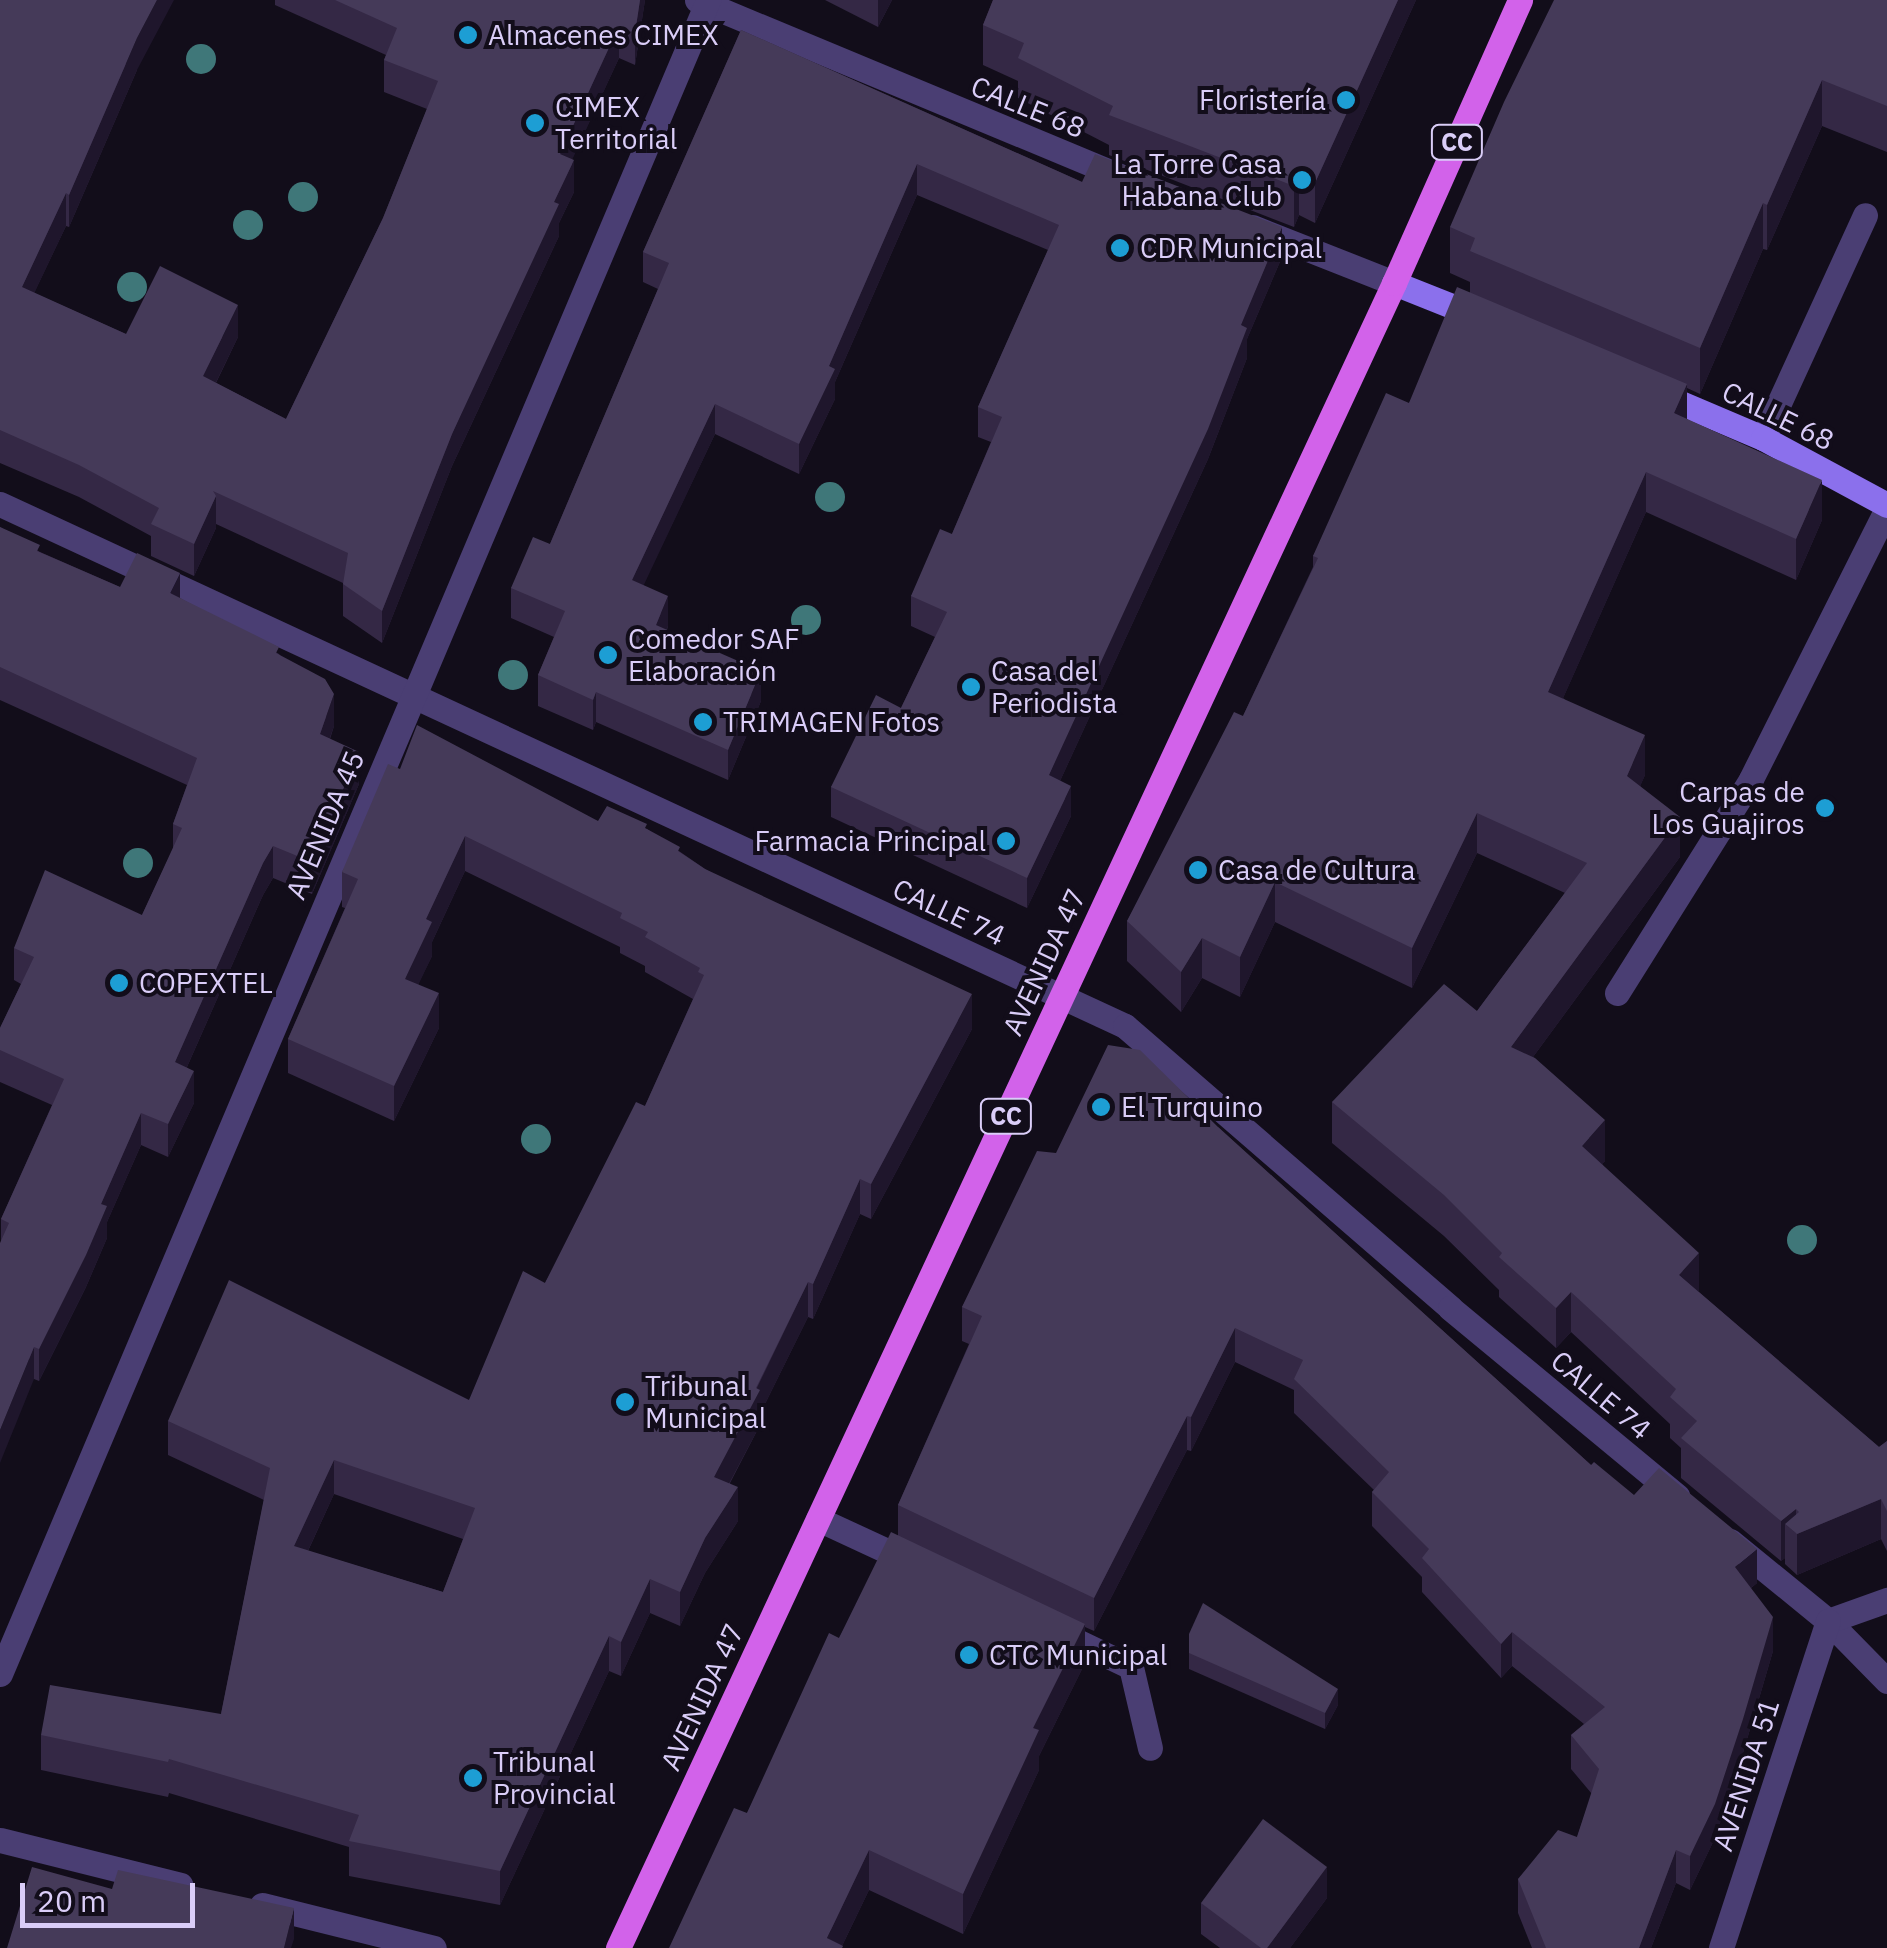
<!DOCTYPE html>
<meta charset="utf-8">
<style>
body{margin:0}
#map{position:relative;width:1887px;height:1948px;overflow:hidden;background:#120d1a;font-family:"IBM Plex Sans",sans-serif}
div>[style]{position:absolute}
.lane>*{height:25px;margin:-12.5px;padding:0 12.5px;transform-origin:12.5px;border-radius:12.5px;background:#4a3e73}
.street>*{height:25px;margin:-12.5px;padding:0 12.5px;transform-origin:12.5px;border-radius:12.5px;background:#4a3e73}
.secondary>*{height:25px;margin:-12.5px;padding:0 12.5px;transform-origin:12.5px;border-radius:12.5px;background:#8b70ec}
.primary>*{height:25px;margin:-12.5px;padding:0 12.5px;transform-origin:12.5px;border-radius:12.5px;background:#d262ea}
.trees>*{width:30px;height:30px;margin:-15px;border-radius:50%;background:#3f7779}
.wall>*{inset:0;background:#342845}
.shaded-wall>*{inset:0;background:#1f162c}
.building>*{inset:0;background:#453a59}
.dots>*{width:28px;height:28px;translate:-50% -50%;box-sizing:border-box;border:5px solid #120d1a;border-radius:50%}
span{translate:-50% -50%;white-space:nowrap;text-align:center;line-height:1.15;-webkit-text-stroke:8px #120d1a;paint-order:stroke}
.shield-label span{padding:2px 8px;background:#120d1a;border:2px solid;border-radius:8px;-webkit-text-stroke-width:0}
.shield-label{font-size:25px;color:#dacdf8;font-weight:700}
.poi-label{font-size:28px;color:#dacdf8}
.left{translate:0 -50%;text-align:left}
.right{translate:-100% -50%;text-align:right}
.street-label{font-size:28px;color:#dacdf8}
.scale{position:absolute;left:20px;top:1883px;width:175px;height:45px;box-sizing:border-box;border:5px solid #dacdf8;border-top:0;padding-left:12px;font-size:30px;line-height:35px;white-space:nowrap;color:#dacdf8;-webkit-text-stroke:8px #120d1a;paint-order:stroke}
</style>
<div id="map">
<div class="lane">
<i style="left:1763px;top:438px;width:245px;rotate:-65.4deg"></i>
<i style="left:1617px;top:993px;width:252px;rotate:-57.9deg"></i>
<i style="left:1751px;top:779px;width:302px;rotate:-63.3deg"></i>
<i style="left:818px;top:1519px;width:105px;rotate:24.9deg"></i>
<i style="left:1058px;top:1632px;width:81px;rotate:25.6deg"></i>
<i style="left:1131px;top:1667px;width:83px;rotate:76.8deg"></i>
</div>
<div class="street">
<i style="left:697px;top:0;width:460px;rotate:22.6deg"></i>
<i style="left:1252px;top:227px;width:153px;rotate:21.5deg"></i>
<i style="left:0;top:504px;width:1240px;rotate:24.89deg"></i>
<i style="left:1125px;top:1026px;width:430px;rotate:40.9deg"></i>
<i style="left:1450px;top:1308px;width:295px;rotate:39.6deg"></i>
<i style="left:1730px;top:1541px;width:127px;rotate:39.2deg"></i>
<i style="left:1828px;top:1621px;width:84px;rotate:45.5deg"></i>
<i style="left:1828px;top:1621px;width:63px;rotate:-19.6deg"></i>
<i style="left:0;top:1674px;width:1818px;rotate:-67.07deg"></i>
<i style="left:0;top:1840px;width:186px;rotate:14deg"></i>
<i style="left:262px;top:1905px;width:177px;rotate:14deg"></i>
<i style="left:1721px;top:1948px;width:344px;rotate:-71.9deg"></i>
</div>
<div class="secondary">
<i style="left:1394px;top:283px;width:95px;rotate:21.7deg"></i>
<i style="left:1657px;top:393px;width:115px;rotate:23deg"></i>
<i style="left:1763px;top:438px;width:141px;rotate:28.4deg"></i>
</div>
<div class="primary">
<i style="left:618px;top:1948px;width:1837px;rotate:-65.01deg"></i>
<i style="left:1394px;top:283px;width:310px;rotate:-66deg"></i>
</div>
<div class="trees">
<i style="left:201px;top:59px"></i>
<i style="left:303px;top:197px"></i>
<i style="left:248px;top:225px"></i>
<i style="left:132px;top:287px"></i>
<i style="left:830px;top:497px"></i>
<i style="left:806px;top:620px"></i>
<i style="left:513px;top:675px"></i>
<i style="left:138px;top:863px"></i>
<i style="left:536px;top:1139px"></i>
<i style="left:1802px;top:1240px"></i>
</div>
<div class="wall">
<i style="clip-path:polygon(0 0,137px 70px,69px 227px,66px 226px,34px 293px,126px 334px,238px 337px,216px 383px,286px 419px,383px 218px,427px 109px,384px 92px,384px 60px,386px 55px,275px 5px,275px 0,645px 0,635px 65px,619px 58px,572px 159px,574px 192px,559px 223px,559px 236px,452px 466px,382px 643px,343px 616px,343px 583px,216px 524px,216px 528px,194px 576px,151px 556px,151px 536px,79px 497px,0 463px)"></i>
<i style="clip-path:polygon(825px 0,892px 0,878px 27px)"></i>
<i style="clip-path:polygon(993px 0,1416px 0,1315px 223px,1299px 215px,1294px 227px,1109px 155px,1109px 145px,1018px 98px,1018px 81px,983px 65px,983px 25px)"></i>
<i style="clip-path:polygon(1887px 0,1887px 152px,1822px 126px,1767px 250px,1763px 249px,1700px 394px,1687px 388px,1687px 419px,1822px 520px,1796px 580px,1646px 512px,1563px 698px,1645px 775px,1640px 786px,1680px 857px,1533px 1057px,1605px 1161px,1602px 1164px,1699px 1292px,1879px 1447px,1887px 1441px,1887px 1551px,1881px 1539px,1797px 1575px,1785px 1564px,1785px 1558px,1781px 1561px,1681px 1478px,1681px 1448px,1670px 1438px,1670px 1424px,1571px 1332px,1556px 1348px,1499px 1297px,1499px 1290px,1444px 1236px,1332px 1143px,1332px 1102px,1477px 1011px,1565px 893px,1477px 853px,1412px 988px,1275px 922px,1240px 997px,1202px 978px,1181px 1012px,1127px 961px,1127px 921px,1243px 716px,1313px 567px,1313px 556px,1409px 403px,1470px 292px,1470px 282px,1450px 273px,1450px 227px)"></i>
<i style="clip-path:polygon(741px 30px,1082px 182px,1282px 257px,1247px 339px,1247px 358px,1208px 459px,1060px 781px,1071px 816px,1027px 908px,831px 817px,831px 787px,901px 708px,935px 637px,911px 626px,911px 596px,952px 534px,991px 442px,978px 437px,978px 407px,1048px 250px,917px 195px,835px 382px,835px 399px,799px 474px,715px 434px,643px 585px,668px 626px,667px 630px,761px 701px,728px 780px,596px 722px,593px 730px,538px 706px,538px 675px,554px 637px,511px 618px,511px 588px,550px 544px,658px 289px,643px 282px,643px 252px)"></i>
<i style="clip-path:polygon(0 527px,40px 552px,120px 587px,180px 598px,279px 654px,334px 726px,330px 739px,359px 784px,312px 894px,273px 878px,263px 895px,187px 1067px,194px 1103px,168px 1157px,141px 1145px,107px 1222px,107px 1238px,86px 1287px,39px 1381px,34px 1379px,1px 1241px,1px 1219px,52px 1105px,0 1082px,0 1028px,21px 984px,14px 980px,14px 948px,142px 915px,173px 849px,173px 824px,187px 785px,0 700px)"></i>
<i style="clip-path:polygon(evenodd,400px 769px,598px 821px,647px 829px,705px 869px,972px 1029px,871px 1219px,860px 1214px,813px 1319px,808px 1317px,760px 1414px,760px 1425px,730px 1483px,738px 1521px,705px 1573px,680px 1626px,650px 1613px,621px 1676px,609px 1671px,500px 1905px,349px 1876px,349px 1847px,169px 1793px,168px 1797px,41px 1770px,41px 1735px,221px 1714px,264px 1500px,168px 1455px,168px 1421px,469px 1400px,545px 1283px,645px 1106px,693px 999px,645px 972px,645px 966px,620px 953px,620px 947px,465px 871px,432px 942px,432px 956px,418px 984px,439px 1028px,394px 1121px,288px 1073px,288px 1039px,345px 908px,342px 907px,342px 872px,400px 769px,334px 1494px,463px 1539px,443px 1592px,308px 1551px,334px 1494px)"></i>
<i style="clip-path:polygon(1218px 1127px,1591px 1465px,1757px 1583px,1751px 1588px,1773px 1651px,1743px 1753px,1715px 1838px,1690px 1890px,1676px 1883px,1651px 1948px,1532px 1948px,1518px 1913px,1518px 1879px,1577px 1837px,1592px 1794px,1571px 1769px,1571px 1735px,1584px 1724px,1512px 1666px,1501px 1678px,1422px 1592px,1422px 1577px,1372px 1526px,1372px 1492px,1374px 1490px,1294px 1413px,1294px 1390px,1235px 1362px,1191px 1451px,1187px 1450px,1094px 1631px,1085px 1627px,1085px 1663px,1039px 1756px,1039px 1770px,963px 1934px,869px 1890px,842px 1946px,843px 1948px,747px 1813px,839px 1638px,898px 1535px,898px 1505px,969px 1344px,962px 1341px,962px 1307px,1056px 1153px)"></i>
<i style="clip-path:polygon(1189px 1634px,1338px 1705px,1325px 1729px,1189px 1669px)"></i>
<i style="clip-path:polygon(1327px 1898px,1290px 1948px,1220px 1948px,1201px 1934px,1201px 1903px)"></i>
</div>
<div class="shaded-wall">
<i style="clip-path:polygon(157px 0,174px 0,137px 70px,69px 227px,69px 195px,137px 38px)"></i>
<i style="clip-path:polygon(640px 0,645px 0,635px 65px,635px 33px)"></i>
<i style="clip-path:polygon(878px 0,892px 0,878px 27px)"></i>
<i style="clip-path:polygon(1398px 0,1416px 0,1315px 223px,1315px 183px)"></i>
<i style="clip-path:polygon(619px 26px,619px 58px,560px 186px,560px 154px)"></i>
<i style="clip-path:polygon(1822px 80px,1822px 126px,1767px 250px,1767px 205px)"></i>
<i style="clip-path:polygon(574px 160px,574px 192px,559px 223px,559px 236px,452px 466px,382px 643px,382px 611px,452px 434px,554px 202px)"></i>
<i style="clip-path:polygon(917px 164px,917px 195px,835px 382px,835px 399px,799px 474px,799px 444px,829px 366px)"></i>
<i style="clip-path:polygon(1299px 175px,1299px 215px,1294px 227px,1294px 186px)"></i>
<i style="clip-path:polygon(66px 193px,66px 226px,22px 319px,22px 287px)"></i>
<i style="clip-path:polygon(1763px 203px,1763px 249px,1700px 394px,1700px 348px)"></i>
<i style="clip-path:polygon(1282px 227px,1282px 257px,1247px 339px,1247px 358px,1208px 459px,1049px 805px,1049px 775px)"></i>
<i style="clip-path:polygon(238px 305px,238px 337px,203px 409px,203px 376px)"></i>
<i style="clip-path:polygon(1687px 384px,1687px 424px,1674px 413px)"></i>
<i style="clip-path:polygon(715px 404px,715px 434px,632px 610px,632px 580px)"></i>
<i style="clip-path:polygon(1646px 472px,1646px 512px,1548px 732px,1548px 692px)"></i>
<i style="clip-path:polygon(1822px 480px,1822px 520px,1796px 580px,1796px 539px)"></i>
<i style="clip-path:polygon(216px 496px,216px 528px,194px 576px,194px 544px)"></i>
<i style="clip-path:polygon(180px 573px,180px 605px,170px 593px)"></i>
<i style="clip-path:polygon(668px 596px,668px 626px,656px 655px,656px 625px)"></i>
<i style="clip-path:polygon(761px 671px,761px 701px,728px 780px,728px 750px)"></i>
<i style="clip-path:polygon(596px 692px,596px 722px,593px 730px,593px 700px)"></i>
<i style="clip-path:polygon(334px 694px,334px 726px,320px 766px,320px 734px)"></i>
<i style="clip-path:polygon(1645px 735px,1645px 775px,1627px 817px,1627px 776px)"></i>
<i style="clip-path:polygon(359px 752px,359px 784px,312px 894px,312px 862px)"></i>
<i style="clip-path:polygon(1071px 786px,1071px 816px,1027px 908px,1027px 878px)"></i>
<i style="clip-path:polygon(1477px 813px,1477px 853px,1412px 988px,1412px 948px)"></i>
<i style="clip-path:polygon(1680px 817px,1680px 857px,1511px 1087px,1511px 1047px)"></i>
<i style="clip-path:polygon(465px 836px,465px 871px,432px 942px,432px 956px,405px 1013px,405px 979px,426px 919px)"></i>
<i style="clip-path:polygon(273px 846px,273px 878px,263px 895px,175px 1094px,175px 1062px,263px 863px)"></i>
<i style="clip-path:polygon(1275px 882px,1275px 922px,1240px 997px,1240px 957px)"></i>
<i style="clip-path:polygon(1202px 938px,1202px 978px,1181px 1012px,1181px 972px)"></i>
<i style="clip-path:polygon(439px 993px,439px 1028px,394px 1121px,394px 1086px)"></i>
<i style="clip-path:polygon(972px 994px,972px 1029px,871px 1219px,871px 1184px)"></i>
<i style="clip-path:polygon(194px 1071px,194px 1103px,168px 1157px,168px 1124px)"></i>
<i style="clip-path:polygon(141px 1113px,141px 1145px,107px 1222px,107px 1238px,86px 1287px,39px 1381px,39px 1349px,101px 1204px)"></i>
<i style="clip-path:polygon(1605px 1120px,1605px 1161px,1582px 1186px,1582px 1146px)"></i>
<i style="clip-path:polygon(860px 1179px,860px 1214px,813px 1319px,813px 1284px)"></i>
<i style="clip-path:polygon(1699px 1253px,1699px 1293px,1679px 1275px)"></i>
<i style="clip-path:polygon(808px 1282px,808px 1317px,760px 1414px,760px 1425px,714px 1512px,714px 1477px)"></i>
<i style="clip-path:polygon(1571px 1292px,1571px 1332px,1556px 1348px,1556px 1308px)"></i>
<i style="clip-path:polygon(1235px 1328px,1235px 1362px,1191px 1451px,1191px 1417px)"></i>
<i style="clip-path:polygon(34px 1347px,34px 1379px,0 1463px,0 1430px)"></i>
<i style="clip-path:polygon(1187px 1416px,1187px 1450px,1094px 1631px,1094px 1598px)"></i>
<i style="clip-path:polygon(334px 1460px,334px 1494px,294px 1581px,294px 1546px)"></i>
<i style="clip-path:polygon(738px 1487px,738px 1521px,705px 1573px,680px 1626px,680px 1592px,705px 1538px)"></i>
<i style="clip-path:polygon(1881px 1499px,1881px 1539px,1797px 1575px,1797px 1534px)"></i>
<i style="clip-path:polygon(1796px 1509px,1796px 1533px,1785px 1524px,1785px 1558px,1781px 1561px,1781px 1521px)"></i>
<i style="clip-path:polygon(1757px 1549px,1757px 1583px,1735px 1601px,1735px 1567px)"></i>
<i style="clip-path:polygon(650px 1579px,650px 1613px,621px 1676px,621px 1642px)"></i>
<i style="clip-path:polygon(1773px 1617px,1773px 1651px,1743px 1753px,1715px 1838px,1690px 1890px,1690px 1856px)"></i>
<i style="clip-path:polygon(1085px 1624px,1085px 1663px,1039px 1756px,1039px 1770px,963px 1934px,963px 1894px,1033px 1728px)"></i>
<i style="clip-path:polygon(1512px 1632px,1512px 1666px,1501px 1678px,1501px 1644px)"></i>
<i style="clip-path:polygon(609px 1636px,609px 1671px,500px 1905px,500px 1871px)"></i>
<i style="clip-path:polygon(1338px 1689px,1338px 1705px,1325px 1729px,1325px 1713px)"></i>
<i style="clip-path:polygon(869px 1850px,869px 1890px,841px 1948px,827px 1938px)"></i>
<i style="clip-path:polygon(1676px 1850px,1676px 1883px,1651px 1948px,1639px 1948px)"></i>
<i style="clip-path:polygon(1327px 1867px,1327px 1898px,1290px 1948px,1267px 1948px)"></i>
<i style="clip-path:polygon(294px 1908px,294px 1939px,291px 1948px,284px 1948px)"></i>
</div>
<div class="building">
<i style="clip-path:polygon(0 0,157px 0,137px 38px,69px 195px,66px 193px,22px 287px,126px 334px,160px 266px,238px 305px,203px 376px,286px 419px,383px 218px,438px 81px,384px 60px,397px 28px,335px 0,640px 0,635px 33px,619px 26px,560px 154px,574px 160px,554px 202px,559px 204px,452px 434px,382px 611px,343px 584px,348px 553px,213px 491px,216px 496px,194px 544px,151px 524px,159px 508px,79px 465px,0 430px)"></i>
<i style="clip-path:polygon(993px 0,1398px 0,1315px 183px,1299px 175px,1294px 186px,1109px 115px,1113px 106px,1018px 58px,1024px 43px,983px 25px)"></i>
<i style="clip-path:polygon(1554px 0,1887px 0,1887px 106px,1822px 80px,1767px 205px,1763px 203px,1700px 348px,1470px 251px,1475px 238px,1450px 227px,1504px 102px)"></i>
<i style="clip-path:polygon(741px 30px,1082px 182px,1095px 154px,1282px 227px,1241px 325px,1247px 328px,1208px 429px,1049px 775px,1071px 786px,1027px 878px,831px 787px,876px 695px,901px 708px,947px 612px,911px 596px,940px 529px,952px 534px,1002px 417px,978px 407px,1059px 225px,917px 164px,829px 366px,835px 369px,799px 444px,715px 404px,632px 580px,668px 596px,656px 625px,761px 671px,728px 750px,596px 692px,593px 700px,538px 675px,565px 611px,511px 588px,533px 537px,550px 544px,669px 263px,643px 252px)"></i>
<i style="clip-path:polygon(1457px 287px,1687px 384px,1674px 413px,1822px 480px,1796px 539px,1646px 472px,1548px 692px,1645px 735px,1627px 776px,1680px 817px,1511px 1047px,1535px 1058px,1605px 1120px,1582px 1146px,1699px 1253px,1679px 1275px,1879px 1447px,1887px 1441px,1887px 1511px,1881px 1499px,1797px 1534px,1785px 1524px,1799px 1512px,1796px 1509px,1781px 1521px,1681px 1438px,1697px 1421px,1670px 1397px,1676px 1389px,1571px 1292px,1556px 1308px,1499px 1257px,1502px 1253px,1444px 1195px,1332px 1102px,1444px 984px,1477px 1011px,1587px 863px,1477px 813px,1412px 948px,1275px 882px,1240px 957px,1202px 938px,1181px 972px,1127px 921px,1234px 712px,1243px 716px,1318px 558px,1313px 556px,1386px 393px,1409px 403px)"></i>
<i style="clip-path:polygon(0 527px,40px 545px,37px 551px,120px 587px,137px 553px,180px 573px,170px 593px,279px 647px,276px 653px,325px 679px,334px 694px,320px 734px,359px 752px,312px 862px,273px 846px,263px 863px,175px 1062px,194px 1071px,168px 1124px,141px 1113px,101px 1204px,107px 1206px,86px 1255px,39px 1349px,34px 1347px,0 1430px,0 1243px,9px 1223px,1px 1219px,64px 1079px,0 1050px,0 1028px,34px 957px,14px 948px,45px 870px,142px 915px,182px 828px,173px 824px,197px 758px,0 667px)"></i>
<i style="clip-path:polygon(evenodd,417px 725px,598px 821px,607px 806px,647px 824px,645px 828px,680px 847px,678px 851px,705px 869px,972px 994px,871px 1184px,860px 1179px,813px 1284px,808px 1282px,756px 1388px,760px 1390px,714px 1477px,738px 1487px,705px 1538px,680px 1592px,650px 1579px,621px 1642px,609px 1636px,500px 1871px,349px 1841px,359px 1815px,169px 1759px,168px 1762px,41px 1735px,50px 1685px,221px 1714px,270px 1468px,168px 1421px,229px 1280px,469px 1400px,523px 1271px,545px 1283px,636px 1102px,645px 1106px,704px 975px,698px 972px,700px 968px,645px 937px,648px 932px,620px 918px,622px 913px,465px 836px,426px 919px,432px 922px,405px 979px,439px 993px,394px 1086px,288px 1039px,358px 879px,342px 872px,388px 764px,400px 769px,417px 725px,334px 1460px,475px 1508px,443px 1592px,294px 1546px,334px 1460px)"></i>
<i style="clip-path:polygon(1108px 1045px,1140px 1050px,1218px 1127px,1591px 1465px,1594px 1462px,1634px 1495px,1659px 1468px,1757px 1549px,1735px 1567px,1773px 1617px,1743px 1719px,1715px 1804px,1690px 1856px,1676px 1850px,1639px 1948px,1546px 1948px,1518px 1879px,1558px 1830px,1577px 1837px,1599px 1769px,1571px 1735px,1605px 1707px,1512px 1632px,1501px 1644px,1422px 1558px,1429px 1549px,1372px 1492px,1389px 1472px,1294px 1379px,1303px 1360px,1235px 1328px,1191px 1417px,1187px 1416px,1094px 1598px,898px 1505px,982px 1316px,962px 1307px,1037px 1151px,1056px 1153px)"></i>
<i style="clip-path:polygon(891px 1532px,1085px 1624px,1033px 1728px,1039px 1730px,963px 1894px,869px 1850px,827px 1938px,843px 1946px,842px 1948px,669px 1948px,734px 1808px,747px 1813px,829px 1633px,839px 1638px)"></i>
<i style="clip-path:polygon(1203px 1603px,1338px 1689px,1325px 1713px,1189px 1653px,1189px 1634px)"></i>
<i style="clip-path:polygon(1263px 1819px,1327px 1867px,1267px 1948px,1261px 1948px,1201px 1903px)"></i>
<i style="clip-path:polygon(32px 1867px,112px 1889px,118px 1870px,294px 1908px,284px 1948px,7px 1948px)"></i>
</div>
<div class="dots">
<i style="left:468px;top:35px;background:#1d9ed4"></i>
<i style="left:1346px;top:100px;background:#1d9ed4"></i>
<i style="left:535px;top:123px;background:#1d9ed4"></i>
<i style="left:1302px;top:180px;background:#1d9ed4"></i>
<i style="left:1120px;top:248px;background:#1d9ed4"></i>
<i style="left:608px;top:655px;background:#1d9ed4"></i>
<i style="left:971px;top:687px;background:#1d9ed4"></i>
<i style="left:703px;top:722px;background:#1d9ed4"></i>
<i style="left:1825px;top:808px;background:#1d9ed4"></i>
<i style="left:1006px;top:841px;background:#1d9ed4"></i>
<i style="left:1198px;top:870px;background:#1d9ed4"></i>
<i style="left:119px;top:983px;background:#1d9ed4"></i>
<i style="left:1101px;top:1107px;background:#1d9ed4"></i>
<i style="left:625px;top:1402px;background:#1d9ed4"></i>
<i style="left:969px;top:1655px;background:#1d9ed4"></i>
<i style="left:473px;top:1778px;background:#1d9ed4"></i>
</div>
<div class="shield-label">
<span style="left:1457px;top:142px">CC</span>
<span style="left:1006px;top:1116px">CC</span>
</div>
<div class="poi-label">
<span class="left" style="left:488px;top:35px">Almacenes CIMEX</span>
<span class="right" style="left:1326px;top:100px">Floristería</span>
<span class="left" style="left:555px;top:123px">CIMEX<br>Territorial</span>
<span class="right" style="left:1282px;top:180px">La Torre Casa<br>Habana Club</span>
<span class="left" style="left:1140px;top:248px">CDR Municipal</span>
<span class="left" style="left:628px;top:655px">Comedor SAF<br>Elaboración</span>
<span class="left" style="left:991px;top:687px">Casa del<br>Periodista</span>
<span class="left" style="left:723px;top:722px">TRIMAGEN Fotos</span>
<span class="right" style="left:1805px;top:808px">Carpas de<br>Los Guajiros</span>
<span class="right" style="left:986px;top:841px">Farmacia Principal</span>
<span class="left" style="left:1218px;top:870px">Casa de Cultura</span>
<span class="left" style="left:139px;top:983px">COPEXTEL</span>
<span class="left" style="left:1121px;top:1107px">El Turquino</span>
<span class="left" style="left:645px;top:1402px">Tribunal<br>Municipal</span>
<span class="left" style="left:989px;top:1655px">CTC Municipal</span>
<span class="left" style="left:493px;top:1778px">Tribunal<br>Provincial</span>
</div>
<div class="street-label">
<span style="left:1028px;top:107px;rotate:22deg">CALLE 68</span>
<span style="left:1778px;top:416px;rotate:26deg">CALLE 68</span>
<span style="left:325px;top:825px;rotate:-67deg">AVENIDA 45</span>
<span style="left:949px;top:912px;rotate:25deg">CALLE 74</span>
<span style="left:1044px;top:962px;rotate:-65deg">AVENIDA 47</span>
<span style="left:1601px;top:1395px;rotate:40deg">CALLE 74</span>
<span style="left:702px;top:1697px;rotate:-65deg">AVENIDA 47</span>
<span style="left:1746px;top:1775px;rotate:-72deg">AVENIDA 51</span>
</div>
<div class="scale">20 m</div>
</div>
